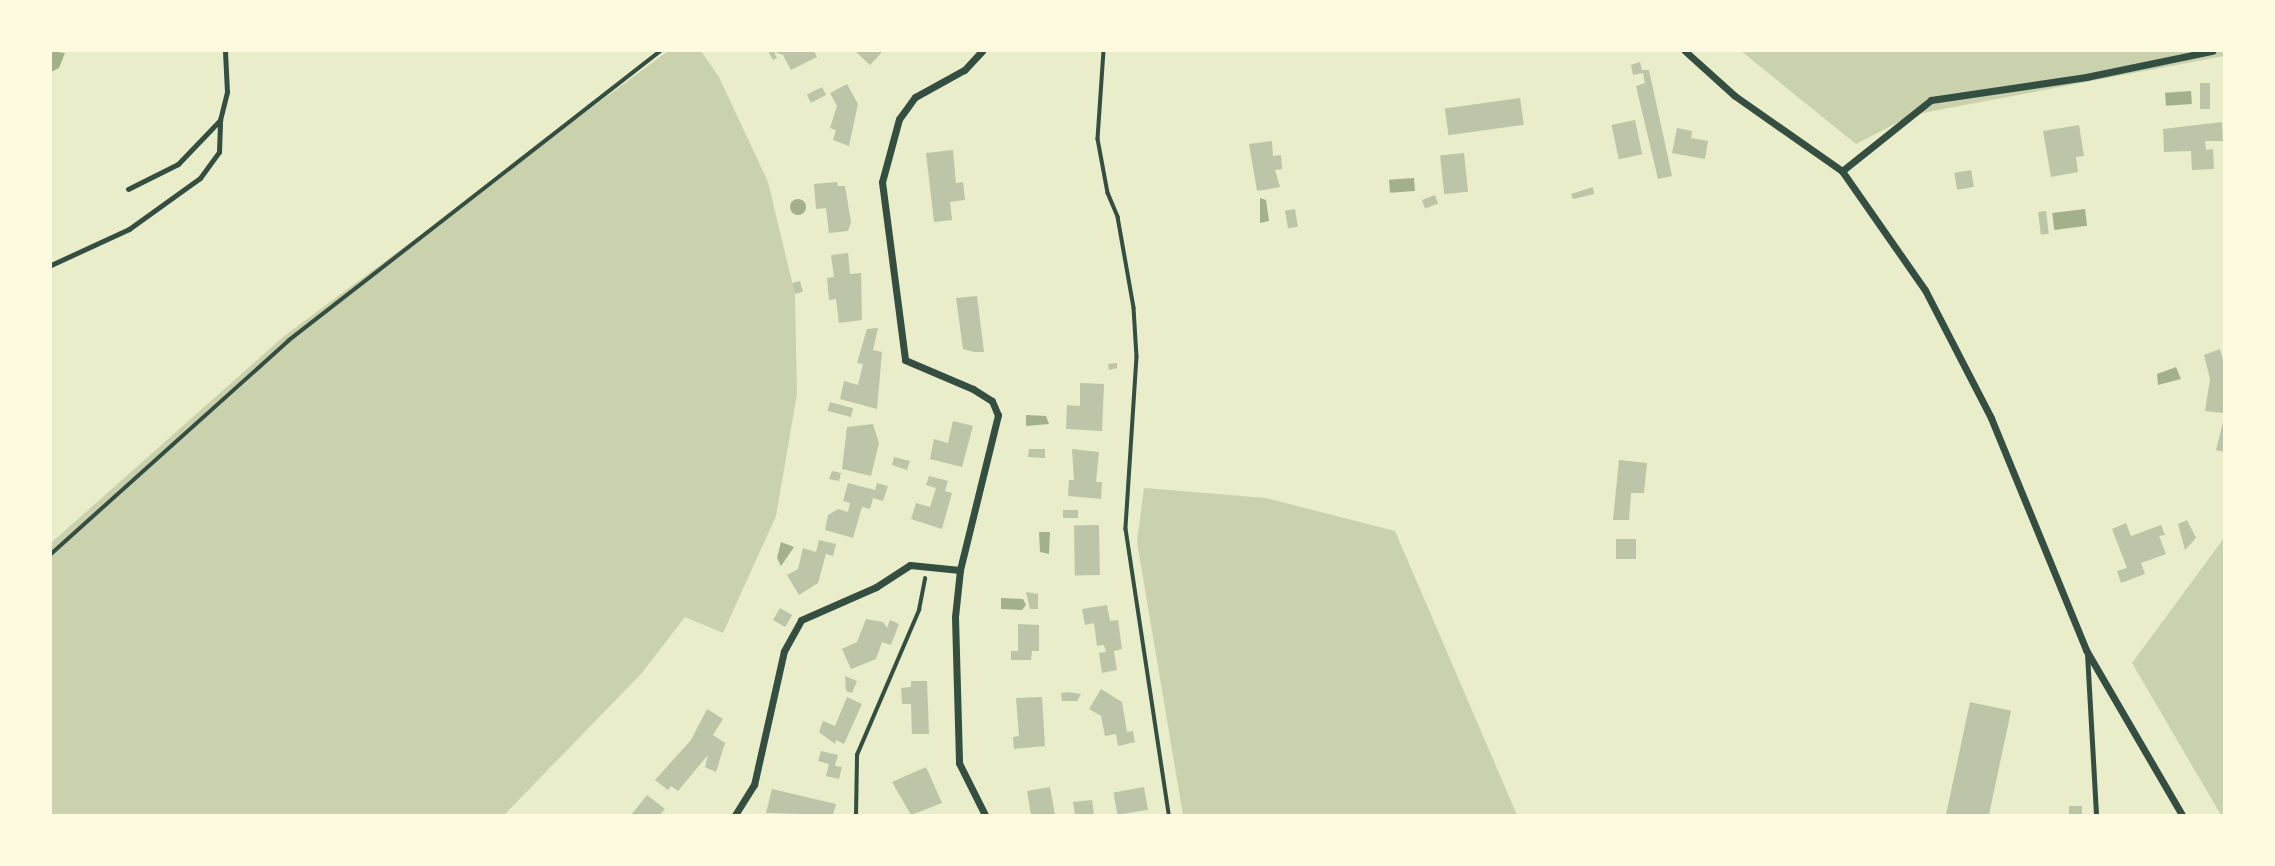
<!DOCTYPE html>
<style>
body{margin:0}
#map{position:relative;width:2275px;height:866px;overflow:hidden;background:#e9edc9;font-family:Overpass,sans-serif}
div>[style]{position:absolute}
.green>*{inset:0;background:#cad2ad}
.water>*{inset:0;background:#a3b18a;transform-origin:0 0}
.round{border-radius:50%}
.building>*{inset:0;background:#bcc5a7;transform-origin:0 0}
.path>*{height:3.5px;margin:-1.75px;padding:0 1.75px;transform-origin:1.75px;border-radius:1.75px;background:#344e41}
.service>*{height:5px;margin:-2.5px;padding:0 2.5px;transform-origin:2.5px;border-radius:2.5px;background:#344e41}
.minor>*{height:7px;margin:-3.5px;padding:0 3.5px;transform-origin:3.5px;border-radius:3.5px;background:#344e41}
span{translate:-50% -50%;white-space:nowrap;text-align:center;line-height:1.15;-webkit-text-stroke:6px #fefae0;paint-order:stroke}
.frame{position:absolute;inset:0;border:52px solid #fefae0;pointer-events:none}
</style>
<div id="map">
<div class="green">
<i style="clip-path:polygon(668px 51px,701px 51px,719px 77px,768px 182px,795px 294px,797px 394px,776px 516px,723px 633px,685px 617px,641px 674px,504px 815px,51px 815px,51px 543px,283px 337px)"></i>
<i style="clip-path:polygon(1741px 51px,2224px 51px,2224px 56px,1912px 115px,1856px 144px)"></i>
<i style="clip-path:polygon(1144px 488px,1266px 498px,1395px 531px,1517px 815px,1183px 815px,1137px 542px)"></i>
<i style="clip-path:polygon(2224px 538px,2224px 815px,2221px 815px,2132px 663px)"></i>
</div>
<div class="water">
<i style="clip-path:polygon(51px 51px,65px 53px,59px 68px,51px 72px)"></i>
<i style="left:2191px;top:91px;width:13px;height:26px;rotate:86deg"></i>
<i style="left:1414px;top:178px;width:13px;height:25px;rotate:86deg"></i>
<i style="clip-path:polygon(1260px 198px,1266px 200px,1269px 221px,1260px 223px)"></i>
<i class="round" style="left:790px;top:199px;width:16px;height:16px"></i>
<i style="left:2085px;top:209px;width:17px;height:33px;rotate:83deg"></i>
<i style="clip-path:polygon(2176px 367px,2181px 379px,2158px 385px,2157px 374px)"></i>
<i style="clip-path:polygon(1026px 415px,1046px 416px,1049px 424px,1026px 426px)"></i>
<i style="clip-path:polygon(1039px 532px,1050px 532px,1049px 554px,1040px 552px)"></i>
<i style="clip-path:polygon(781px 542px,794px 547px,781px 566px,777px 558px)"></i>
<i style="clip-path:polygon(1001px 598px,1023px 599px,1026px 605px,1022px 610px,1001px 609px)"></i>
</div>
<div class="building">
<i style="clip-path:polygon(768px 51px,814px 51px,817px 57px,791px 70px,783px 55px,774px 52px,777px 58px,773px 60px)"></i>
<i style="clip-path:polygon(855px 51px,883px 51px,870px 65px)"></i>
<i style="clip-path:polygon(1640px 62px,1642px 70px,1649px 70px,1672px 176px,1658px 179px,1636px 86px,1645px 83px,1643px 73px,1633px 75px,1631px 65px)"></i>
<i style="left:2200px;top:83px;width:10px;height:26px"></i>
<i style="clip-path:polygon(847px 84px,858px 104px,849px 146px,833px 140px,836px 130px,830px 128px,837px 106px,830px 93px)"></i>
<i style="left:822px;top:87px;width:9px;height:17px;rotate:63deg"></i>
<i style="left:1520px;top:98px;width:27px;height:76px;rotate:82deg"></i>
<i style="left:1635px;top:120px;width:35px;height:24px;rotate:78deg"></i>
<i style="clip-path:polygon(2222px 122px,2223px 141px,2205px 141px,2206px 150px,2213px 149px,2214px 169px,2192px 170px,2191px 151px,2164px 152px,2163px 129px)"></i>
<i style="clip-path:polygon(2079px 125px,2084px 156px,2076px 157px,2078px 172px,2051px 177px,2043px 131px)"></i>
<i style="clip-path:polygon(1677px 128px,1692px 131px,1691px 138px,1708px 141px,1705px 159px,1672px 153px)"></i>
<i style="clip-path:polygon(1272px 141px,1273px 156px,1281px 155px,1282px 169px,1275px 170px,1280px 187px,1257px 191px,1249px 144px)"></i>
<i style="clip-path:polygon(953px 150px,956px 183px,963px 182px,965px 200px,950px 202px,952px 220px,934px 222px,926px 153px)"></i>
<i style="left:1464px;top:153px;width:39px;height:24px;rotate:84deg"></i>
<i style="left:1971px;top:170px;width:17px;height:17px;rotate:80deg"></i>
<i style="clip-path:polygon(837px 182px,838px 186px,845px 186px,851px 222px,848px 231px,829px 233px,826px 208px,816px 209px,814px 184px)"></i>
<i style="clip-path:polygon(1593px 187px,1594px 194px,1573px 199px,1571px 194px)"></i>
<i style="left:1435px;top:195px;width:9px;height:14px;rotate:69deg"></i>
<i style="left:1295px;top:209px;width:18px;height:10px;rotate:81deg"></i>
<i style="left:2046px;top:211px;width:23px;height:8px;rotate:83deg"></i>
<i style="clip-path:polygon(848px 253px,850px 274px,861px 273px,862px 320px,839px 323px,836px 299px,829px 300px,827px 278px,834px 277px,831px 255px)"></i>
<i style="left:800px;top:281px;width:11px;height:8px;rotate:75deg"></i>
<i style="clip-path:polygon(977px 296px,984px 352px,974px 352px,963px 349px,956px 298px)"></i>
<i style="clip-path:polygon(878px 328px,873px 350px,882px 352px,877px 409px,840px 399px,844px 381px,858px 385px,863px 364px,857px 363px,867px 329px)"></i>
<i style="clip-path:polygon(2220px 349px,2224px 364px,2224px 413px,2205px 411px,2210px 379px,2204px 355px)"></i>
<i style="clip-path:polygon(1117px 363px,1117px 368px,1109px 370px,1108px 364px)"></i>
<i style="clip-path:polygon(1080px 383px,1104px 384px,1102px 431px,1066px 429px,1067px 405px,1080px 406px)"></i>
<i style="left:830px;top:402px;width:24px;height:9px;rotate:15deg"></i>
<i style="clip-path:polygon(953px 421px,973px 426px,962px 467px,930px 459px,934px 439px,948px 443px)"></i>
<i style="clip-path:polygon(2223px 422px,2224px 422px,2224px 452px,2216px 450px)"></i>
<i style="clip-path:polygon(873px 424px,879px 443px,871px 476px,842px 469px,847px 427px)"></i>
<i style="clip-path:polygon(1029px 449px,1045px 449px,1045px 458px,1028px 457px)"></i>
<i style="clip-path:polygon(1072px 449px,1099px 452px,1096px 482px,1102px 482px,1101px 499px,1068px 496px,1069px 480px,1074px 480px)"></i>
<i style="clip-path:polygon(894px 457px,910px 461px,907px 470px,892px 465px)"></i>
<i style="clip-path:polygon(1619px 460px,1647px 463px,1644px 493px,1631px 493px,1629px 520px,1613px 520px)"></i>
<i style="clip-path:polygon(832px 471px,841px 473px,839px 481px,829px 479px)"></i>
<i style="clip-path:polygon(929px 476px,948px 481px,945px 491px,952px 493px,942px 529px,911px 519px,916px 503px,930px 507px,936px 488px,926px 485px)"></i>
<i style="clip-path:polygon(848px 483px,875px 490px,877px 483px,888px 486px,883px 501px,873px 498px,870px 509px,862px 507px,853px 538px,825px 530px,828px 515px,838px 509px,848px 512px,850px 503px,843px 501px)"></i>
<i style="left:1063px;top:510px;width:15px;height:8px"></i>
<i style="clip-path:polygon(2187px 520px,2196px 538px,2185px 550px,2178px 524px)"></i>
<i style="clip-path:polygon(2126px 523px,2131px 536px,2161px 525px,2165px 535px,2159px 536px,2166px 554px,2141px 563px,2145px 574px,2121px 583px,2117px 571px,2127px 568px,2112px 529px)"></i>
<i style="left:1099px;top:525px;width:50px;height:25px;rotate:89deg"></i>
<i style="left:1636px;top:539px;width:20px;height:20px;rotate:90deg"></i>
<i style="clip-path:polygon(819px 540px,836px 544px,833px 556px,826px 554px,818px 583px,799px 595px,787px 575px,798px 569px,803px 548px,816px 552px)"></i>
<i style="clip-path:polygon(1026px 592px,1038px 594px,1038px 609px,1030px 609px)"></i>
<i style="clip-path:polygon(1107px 605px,1110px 621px,1118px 620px,1122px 649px,1114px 651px,1117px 670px,1102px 673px,1099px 653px,1106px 652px,1104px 645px,1097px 646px,1094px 623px,1085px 625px,1082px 609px)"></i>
<i style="left:780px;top:608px;width:14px;height:14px;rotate:30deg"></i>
<i style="clip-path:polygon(866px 619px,883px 622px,887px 628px,890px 620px,899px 624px,891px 645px,882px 642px,876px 659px,851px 669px,842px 649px,857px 642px)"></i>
<i style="clip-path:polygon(1018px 624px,1039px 625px,1039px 651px,1032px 651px,1031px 660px,1011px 660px,1011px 651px,1018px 651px)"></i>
<i style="clip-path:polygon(845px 676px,857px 681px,852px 693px,846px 691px)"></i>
<i style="clip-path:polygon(911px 681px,927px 681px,929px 734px,912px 734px,911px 704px,902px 704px,901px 688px,911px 687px)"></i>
<i style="clip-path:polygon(1101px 689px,1122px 702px,1127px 732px,1133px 731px,1135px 742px,1118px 746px,1116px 734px,1105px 736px,1101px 716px,1089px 709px)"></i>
<i style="clip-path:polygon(1068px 692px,1081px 694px,1077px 701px,1062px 701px,1061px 693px)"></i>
<i style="clip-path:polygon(847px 697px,862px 704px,844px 744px,836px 740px,835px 744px,819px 732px,823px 721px,835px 726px)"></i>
<i style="clip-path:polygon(1042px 697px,1045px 746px,1014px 749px,1013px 737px,1019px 736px,1016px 698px)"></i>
<i style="left:1970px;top:702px;width:42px;height:116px;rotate:12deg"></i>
<i style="clip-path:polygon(707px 709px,723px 719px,713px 735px,725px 743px,716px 772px,705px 767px,708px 755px,678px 791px,671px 786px,668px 790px,655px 780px,691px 740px)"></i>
<i style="clip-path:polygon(821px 751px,838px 755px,835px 766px,842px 767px,839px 779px,826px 776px,829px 764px,818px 761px)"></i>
<i style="clip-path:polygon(926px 767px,942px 803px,911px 815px,892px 782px)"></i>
<i style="clip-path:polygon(1050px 787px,1055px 815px,1031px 815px,1027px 791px)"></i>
<i style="left:1144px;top:787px;width:23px;height:31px;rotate:80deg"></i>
<i style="clip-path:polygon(772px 789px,836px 804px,833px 815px,766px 813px)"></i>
<i style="clip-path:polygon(647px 795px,665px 809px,660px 815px,631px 815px)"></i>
<i style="clip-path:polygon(1092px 800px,1094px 815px,1075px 815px,1073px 802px)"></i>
<i style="left:2082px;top:806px;width:9px;height:13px;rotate:90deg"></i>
</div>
<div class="path">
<i style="left:1104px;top:51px;width:88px;rotate:93.9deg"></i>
<i style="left:1098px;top:139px;width:55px;rotate:79.5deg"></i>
<i style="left:1108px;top:193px;width:26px;rotate:67deg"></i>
<i style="left:1118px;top:217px;width:92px;rotate:80deg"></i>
<i style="left:1134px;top:308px;width:49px;rotate:86.5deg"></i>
<i style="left:1137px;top:357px;width:172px;rotate:93.7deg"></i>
<i style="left:1126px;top:529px;width:289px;rotate:81.4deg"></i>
<i style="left:51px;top:554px;width:319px;rotate:-41.9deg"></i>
<i style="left:288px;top:341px;width:472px;rotate:-37.9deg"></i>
<i style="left:856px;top:815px;width:60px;rotate:-89deg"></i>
<i style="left:857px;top:755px;width:158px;rotate:-66.8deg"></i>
<i style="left:919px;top:610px;width:32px;rotate:-79deg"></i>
</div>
<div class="service">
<i style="left:128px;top:189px;width:56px;rotate:-26.6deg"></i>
<i style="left:178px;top:164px;width:61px;rotate:-46.3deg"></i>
<i style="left:220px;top:120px;width:29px;rotate:-76deg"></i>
<i style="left:227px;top:92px;width:41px;rotate:-92.8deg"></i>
<i style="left:51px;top:265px;width:86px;rotate:-24.8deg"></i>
<i style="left:129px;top:229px;width:87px;rotate:-35.7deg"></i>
<i style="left:200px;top:178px;width:32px;rotate:-54deg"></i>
<i style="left:219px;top:152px;width:32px;rotate:-88deg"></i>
<i style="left:2087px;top:653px;width:162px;rotate:86.8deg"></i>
</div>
<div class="minor">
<i style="left:982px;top:51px;width:26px;rotate:133deg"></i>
<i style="left:964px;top:70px;width:56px;rotate:151.1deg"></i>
<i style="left:915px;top:97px;width:27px;rotate:126deg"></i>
<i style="left:899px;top:119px;width:65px;rotate:105.1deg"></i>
<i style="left:882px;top:182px;width:179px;rotate:82.6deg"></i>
<i style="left:905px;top:360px;width:74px;rotate:23.1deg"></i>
<i style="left:973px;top:389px;width:22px;rotate:32deg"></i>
<i style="left:992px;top:401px;width:15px;rotate:67deg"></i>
<i style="left:998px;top:415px;width:160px;rotate:103.8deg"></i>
<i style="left:960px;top:570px;width:47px;rotate:96.1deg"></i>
<i style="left:955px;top:617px;width:146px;rotate:88.4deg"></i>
<i style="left:959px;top:763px;width:58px;rotate:63.4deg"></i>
<i style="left:1685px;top:51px;width:67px;rotate:42deg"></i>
<i style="left:1735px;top:96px;width:131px;rotate:35deg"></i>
<i style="left:1842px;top:171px;width:145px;rotate:55.1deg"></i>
<i style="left:1925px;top:290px;width:144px;rotate:62.7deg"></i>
<i style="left:1991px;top:418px;width:251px;rotate:67.7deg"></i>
<i style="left:2086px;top:650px;width:191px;rotate:59.8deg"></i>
<i style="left:1842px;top:171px;width:114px;rotate:-38.6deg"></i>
<i style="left:1931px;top:100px;width:157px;rotate:-8.4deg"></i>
<i style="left:2086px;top:77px;width:129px;rotate:-11.7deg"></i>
<i style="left:735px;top:815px;width:36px;rotate:-58deg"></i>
<i style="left:754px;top:785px;width:137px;rotate:-77.4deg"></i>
<i style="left:784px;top:651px;width:35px;rotate:-61deg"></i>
<i style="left:801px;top:620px;width:82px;rotate:-23.7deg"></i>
<i style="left:876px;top:587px;width:40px;rotate:-32.9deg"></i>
<i style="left:910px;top:565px;width:50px;rotate:5.7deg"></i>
</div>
<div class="frame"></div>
</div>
